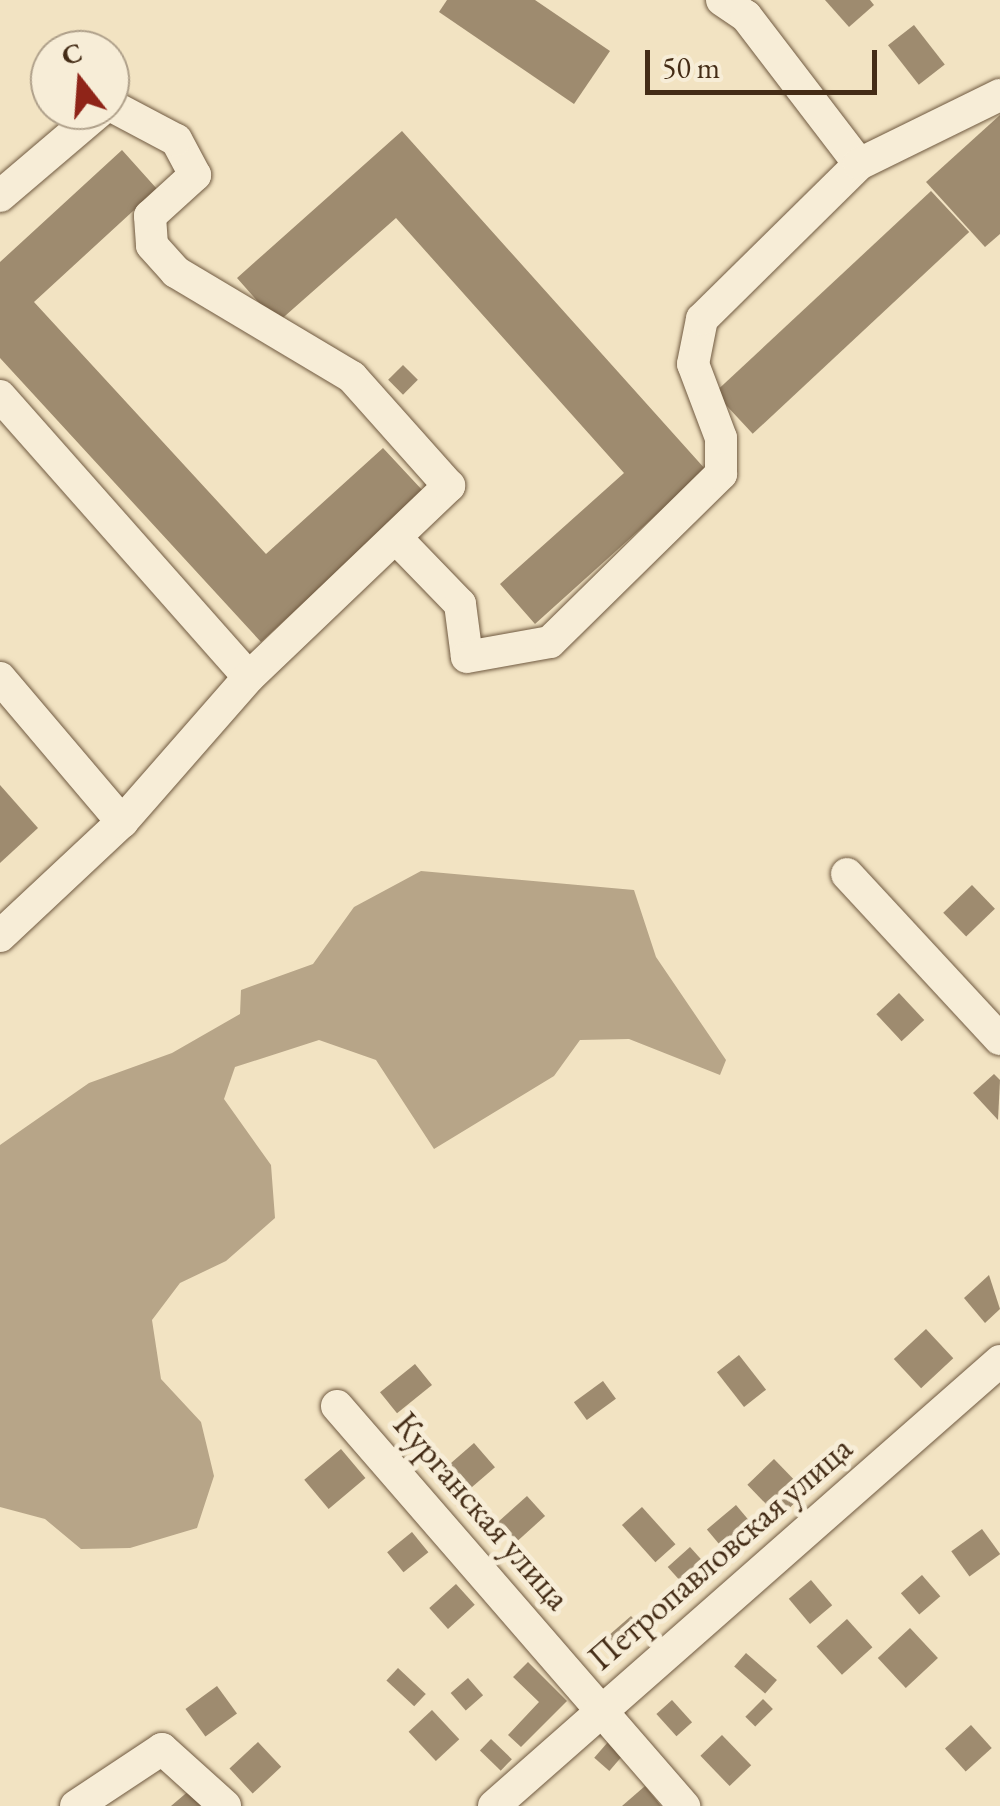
<!DOCTYPE html>
<meta charset="utf-8">
<style>
body{margin:0}
#map{position:relative;width:1000px;height:1806px;overflow:hidden;background:#f2e3c2;font-family:"EB Garamond",serif}
div>[style]{position:absolute}
.water>*{inset:0;background:#b7a588}
.building>*{inset:0;background:#9e8b6f;transform-origin:0 0}
.roads{filter:drop-shadow(0 0 2px #705a41) drop-shadow(0 0 2px #705a41)}
.minor>*{height:32px;margin:-16px;padding:0 16px;transform-origin:16px;border-radius:16px;background:#f7edd7}
span{translate:-50% -50%;white-space:nowrap;text-align:center;line-height:1.15;-webkit-text-stroke:10px #f7edd7;paint-order:stroke}
.street-label{font-size:35px;color:#442c16}
.north{position:absolute;left:30px;top:30px;width:100px;height:100px;box-sizing:border-box;background:#f7edd7;border:2px solid #afa08a;border-radius:50%;rotate:343deg;font-size:28px;font-weight:700;line-height:40px;text-align:center;color:#442c16}
.north::after{content:'';display:block;margin:auto;width:35px;height:45px;background:#8f2418;clip-path:polygon(50% 0,100% 100%,50% 72%,0 100%)}
.scale{position:absolute;left:645px;top:50px;width:232px;height:45px;box-sizing:border-box;border:5px solid #442c16;border-top:0;padding-left:12px;font-size:30px;line-height:35px;white-space:nowrap;color:#442c16;-webkit-text-stroke:8px #f7edd7;paint-order:stroke}
</style>
<div id="map">
<div class="water">
<i style="clip-path:polygon(421px 871px,634px 890px,656px 957px,726px 1060px,720px 1075px,629px 1039px,580px 1040px,554px 1076px,434px 1149px,376px 1060px,319px 1040px,235px 1067px,224px 1099px,271px 1165px,275px 1218px,226px 1261px,180px 1283px,152px 1320px,161px 1379px,201px 1422px,214px 1476px,197px 1528px,130px 1548px,81px 1549px,45px 1519px,0 1507px,0 1145px,89px 1083px,172px 1053px,240px 1014px,241px 990px,313px 964px,354px 907px)"></i>
</div>
<div class="building">
<i style="clip-path:polygon(447px 0,535px 0,610px 51px,574px 104px,439px 12px)"></i>
<i style="clip-path:polygon(825px 0,870px 0,874px 5px,849px 27px)"></i>
<i style="left:914px;top:25px;width:50px;height:33px;rotate:52deg"></i>
<i style="clip-path:polygon(1000px 115px,1000px 234px,985px 247px,926px 182px)"></i>
<i style="clip-path:polygon(402px 131px,706px 470px,535px 624px,500px 584px,624px 473px,396px 218px,277px 323px,237px 278px)"></i>
<i style="clip-path:polygon(122px 150px,157px 189px,34px 302px,266px 554px,383px 448px,424px 492px,261px 642px,0 358px,0 262px)"></i>
<i style="left:931px;top:191px;width:56px;height:296px;rotate:47deg"></i>
<i style="left:403px;top:365px;width:21px;height:21px;rotate:45deg"></i>
<i style="clip-path:polygon(0 785px,38px 828px,0 863px)"></i>
<i style="left:972px;top:885px;width:33px;height:40px;rotate:46deg"></i>
<i style="left:899px;top:993px;width:37px;height:31px;rotate:47deg"></i>
<i style="clip-path:polygon(994px 1074px,1000px 1080px,998px 1120px,973px 1093px)"></i>
<i style="clip-path:polygon(989px 1275px,1000px 1309px,985px 1323px,964px 1298px)"></i>
<i style="left:926px;top:1329px;width:40px;height:44px;rotate:47deg"></i>
<i style="left:739px;top:1355px;width:44px;height:28px;rotate:52deg"></i>
<i style="left:415px;top:1364px;width:27px;height:45px;rotate:51deg"></i>
<i style="left:603px;top:1381px;width:22px;height:36px;rotate:54deg"></i>
<i style="left:474px;top:1443px;width:32px;height:35px;rotate:49deg"></i>
<i style="left:341px;top:1449px;width:38px;height:48px;rotate:50deg"></i>
<i style="left:774px;top:1459px;width:46px;height:37px;rotate:46deg"></i>
<i style="left:527px;top:1496px;width:27px;height:42px;rotate:48deg"></i>
<i style="left:736px;top:1505px;width:34px;height:38px;rotate:50deg"></i>
<i style="left:642px;top:1507px;width:50px;height:27px;rotate:48deg"></i>
<i style="left:982px;top:1529px;width:31px;height:38px;rotate:54deg"></i>
<i style="left:412px;top:1532px;width:26px;height:32px;rotate:51deg"></i>
<i style="left:690px;top:1547px;width:31px;height:30px;rotate:48deg"></i>
<i style="left:922px;top:1575px;width:28px;height:28px;rotate:49deg"></i>
<i style="left:811px;top:1580px;width:33px;height:29px;rotate:50deg"></i>
<i style="left:456px;top:1584px;width:28px;height:36px;rotate:48deg"></i>
<i style="left:631px;top:1616px;width:23px;height:43px;rotate:49deg"></i>
<i style="left:847px;top:1619px;width:38px;height:41px;rotate:48deg"></i>
<i style="left:910px;top:1628px;width:41px;height:44px;rotate:47deg"></i>
<i style="left:746px;top:1653px;width:41px;height:18px;rotate:41deg"></i>
<i style="clip-path:polygon(528px 1662px,567px 1701px,521px 1747px,508px 1735px,539px 1702px,513px 1677px)"></i>
<i style="left:398px;top:1668px;width:38px;height:17px;rotate:43deg"></i>
<i style="left:468px;top:1678px;width:23px;height:23px;rotate:49deg"></i>
<i style="left:217px;top:1686px;width:34px;height:39px;rotate:54deg"></i>
<i style="left:763px;top:1699px;width:14px;height:25px;rotate:45deg"></i>
<i style="left:672px;top:1700px;width:30px;height:21px;rotate:48deg"></i>
<i style="left:432px;top:1710px;width:40px;height:32px;rotate:47deg"></i>
<i style="left:971px;top:1725px;width:31px;height:35px;rotate:48deg"></i>
<i style="left:722px;top:1735px;width:42px;height:30px;rotate:46deg"></i>
<i style="left:491px;top:1739px;width:29px;height:16px;rotate:44deg"></i>
<i style="left:258px;top:1742px;width:34px;height:39px;rotate:47deg"></i>
<i style="left:608px;top:1742px;width:20px;height:21px;rotate:41deg"></i>
<i style="clip-path:polygon(645px 1786px,661px 1806px,622px 1806px)"></i>
<i style="clip-path:polygon(191px 1789px,206px 1806px,171px 1806px)"></i>
</div>
<div class="roads">
<div class="minor">
<i style="left:722px;top:0;width:29px;rotate:34deg"></i>
<i style="left:746px;top:16px;width:186px;rotate:52.6deg"></i>
<i style="left:0;top:196px;width:133px;rotate:-40.4deg"></i>
<i style="left:0;top:396px;width:375px;rotate:48.5deg"></i>
<i style="left:249px;top:677px;width:277px;rotate:-43.7deg"></i>
<i style="left:449px;top:486px;width:146px;rotate:-131.7deg"></i>
<i style="left:352px;top:377px;width:205px;rotate:-149.2deg"></i>
<i style="left:176px;top:272px;width:36px;rotate:-132deg"></i>
<i style="left:152px;top:245px;width:29px;rotate:-94deg"></i>
<i style="left:150px;top:216px;width:61px;rotate:-42.3deg"></i>
<i style="left:195px;top:175px;width:40px;rotate:-118deg"></i>
<i style="left:176px;top:140px;width:75px;rotate:-152.1deg"></i>
<i style="left:396px;top:538px;width:92px;rotate:45.9deg"></i>
<i style="left:460px;top:604px;width:53px;rotate:82.5deg"></i>
<i style="left:467px;top:657px;width:84px;rotate:-10.2deg"></i>
<i style="left:550px;top:642px;width:240px;rotate:-44.5deg"></i>
<i style="left:721px;top:474px;width:36px;rotate:-90deg"></i>
<i style="left:721px;top:438px;width:79px;rotate:-110.7deg"></i>
<i style="left:693px;top:364px;width:46px;rotate:-78.7deg"></i>
<i style="left:702px;top:319px;width:221px;rotate:-44.6deg"></i>
<i style="left:859px;top:164px;width:157px;rotate:-26.1deg"></i>
<i style="left:0;top:678px;width:189px;rotate:49.7deg"></i>
<i style="left:847px;top:874px;width:225px;rotate:47.2deg"></i>
<i style="left:0;top:936px;width:167px;rotate:-43.1deg"></i>
<i style="left:122px;top:822px;width:193px;rotate:-48.8deg"></i>
<i style="left:337px;top:1406px;width:530px;rotate:49.06deg"></i>
<i style="left:76px;top:1806px;width:103px;rotate:-33.5deg"></i>
<i style="left:162px;top:1749px;width:85px;rotate:42.1deg"></i>
<i style="left:494px;top:1806px;width:674px;rotate:-41.33deg"></i>
</div>
</div>
<div class="street-label">
<span style="left:482px;top:1511px;rotate:49deg">Курганская улица</span>
<span style="left:720px;top:1553px;rotate:-41deg">Петропавловская улица</span>
</div>
<div class="north">С</div>
<div class="scale">50 m</div>
</div>
